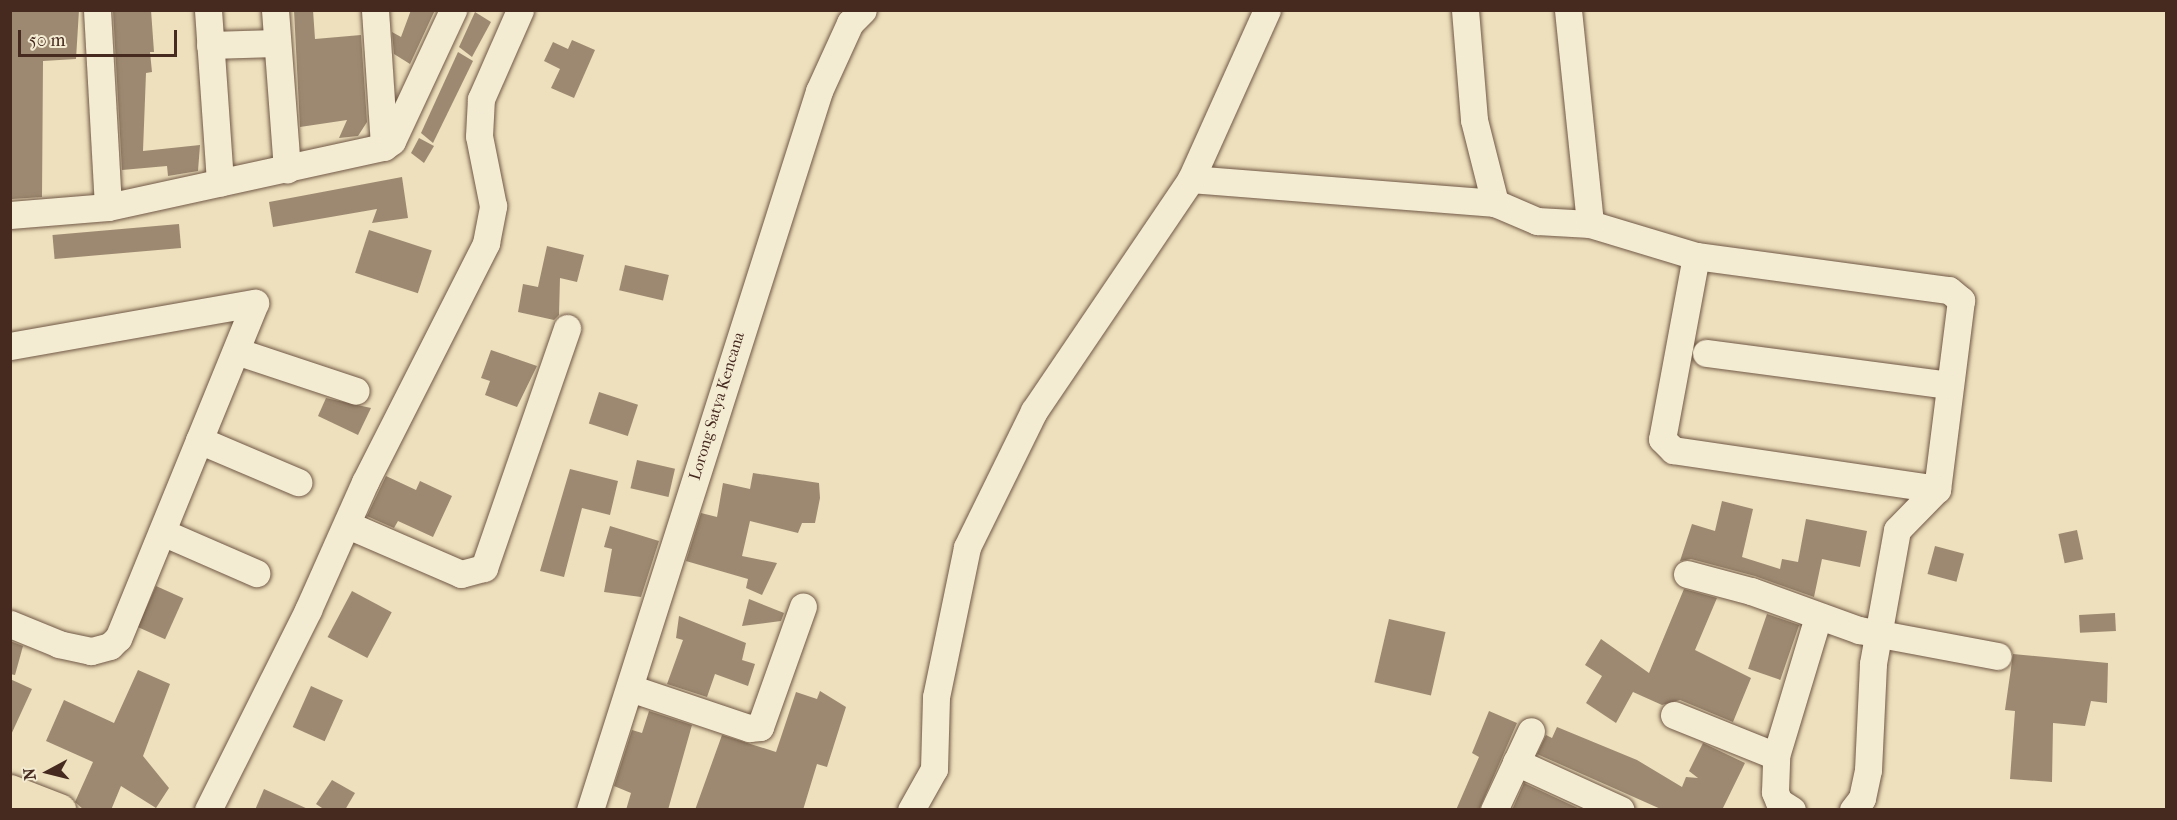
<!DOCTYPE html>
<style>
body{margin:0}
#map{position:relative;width:2177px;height:820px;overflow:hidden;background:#eee0bc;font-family:"IM FELL French Canon",serif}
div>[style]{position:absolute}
.building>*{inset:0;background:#9d8971;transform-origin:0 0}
.roads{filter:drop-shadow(0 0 2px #705846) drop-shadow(0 0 2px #705846)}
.minor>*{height:27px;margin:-13.5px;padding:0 13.5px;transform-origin:13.5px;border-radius:13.5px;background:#f4ebd3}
.major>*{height:33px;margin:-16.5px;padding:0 16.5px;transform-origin:16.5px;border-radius:16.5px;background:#eee0bc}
span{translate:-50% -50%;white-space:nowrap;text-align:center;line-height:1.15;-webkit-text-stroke:4.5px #f4ebd3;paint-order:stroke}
.street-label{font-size:16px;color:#462a1f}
.frame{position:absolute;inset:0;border:12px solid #462a1f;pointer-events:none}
.north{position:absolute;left:18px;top:742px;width:60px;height:60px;-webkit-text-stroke:4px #f4ebd3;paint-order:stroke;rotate:263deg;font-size:16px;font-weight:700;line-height:24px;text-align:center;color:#462a1f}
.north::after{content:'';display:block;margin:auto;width:21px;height:27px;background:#462a1f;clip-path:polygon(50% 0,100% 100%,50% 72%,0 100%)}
.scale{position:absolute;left:18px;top:30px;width:159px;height:27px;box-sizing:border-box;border:3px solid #462a1f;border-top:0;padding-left:8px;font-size:18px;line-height:21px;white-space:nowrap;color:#462a1f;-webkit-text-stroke:4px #f4ebd3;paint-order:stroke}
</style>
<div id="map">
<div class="building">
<i style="clip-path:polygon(10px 10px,79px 10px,76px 59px,43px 61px,42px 197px,12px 199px)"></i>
<i style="clip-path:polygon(113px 10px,151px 10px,154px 52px,150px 52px,152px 72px,146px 73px,143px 151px,200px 145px,198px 171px,168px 176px,167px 166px,122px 170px)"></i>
<i style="clip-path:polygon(294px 10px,313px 10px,315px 39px,361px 35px,367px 122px,358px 136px,339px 138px,347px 120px,300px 127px)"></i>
<i style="clip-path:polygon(411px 10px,435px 10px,410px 64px,394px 54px,392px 32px,401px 37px)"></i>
<i style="clip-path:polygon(475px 12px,491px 22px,472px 57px,459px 47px)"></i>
<i style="clip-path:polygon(572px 40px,595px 50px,574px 98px,551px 88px,560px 69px,544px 61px,553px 42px,568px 49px)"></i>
<i style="clip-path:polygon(458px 52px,473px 61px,433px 143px,421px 133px)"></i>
<i style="clip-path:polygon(419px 138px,434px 146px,424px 163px,411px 153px)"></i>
<i style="clip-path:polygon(402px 177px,408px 218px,372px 223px,377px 209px,273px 227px,269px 202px)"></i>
<i style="left:179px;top:224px;width:24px;height:127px;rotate:85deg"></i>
<i style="left:369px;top:230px;width:66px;height:45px;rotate:18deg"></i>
<i style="clip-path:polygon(547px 246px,584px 255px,577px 282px,560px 278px,559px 315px,554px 320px,518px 312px,523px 284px,538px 287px)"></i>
<i style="left:625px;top:265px;width:45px;height:26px;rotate:13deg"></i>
<i style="clip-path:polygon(491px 350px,537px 366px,517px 407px,485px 395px,490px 381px,481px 378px)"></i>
<i style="left:599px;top:392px;width:41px;height:33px;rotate:18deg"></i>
<i style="clip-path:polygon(326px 398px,371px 408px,358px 435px,318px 416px)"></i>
<i style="left:637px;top:460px;width:39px;height:29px;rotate:13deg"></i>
<i style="clip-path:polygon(570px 469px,618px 481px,610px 515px,582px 508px,564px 577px,540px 571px)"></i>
<i style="clip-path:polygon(753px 473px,819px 483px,820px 498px,815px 523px,802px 523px,798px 533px,750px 521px,742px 556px,777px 563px,762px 595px,746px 588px,748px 579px,686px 561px,701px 513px,717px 517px,723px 483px,750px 489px)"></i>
<i style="clip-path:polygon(386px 476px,416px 490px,420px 481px,452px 496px,433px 537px,398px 521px,394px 528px,367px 516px)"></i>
<i style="clip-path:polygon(1722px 501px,1753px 509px,1742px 557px,1780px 569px,1782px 559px,1798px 562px,1806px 519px,1867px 531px,1860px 567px,1822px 559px,1814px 597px,1755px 576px,1691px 559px,1680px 561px,1692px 524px,1715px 531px)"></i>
<i style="clip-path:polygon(610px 526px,659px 541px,641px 597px,604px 592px,612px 549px,604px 547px)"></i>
<i style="left:2077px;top:530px;width:30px;height:19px;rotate:78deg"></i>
<i style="left:1935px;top:546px;width:30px;height:29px;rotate:15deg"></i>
<i style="left:156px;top:586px;width:30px;height:45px;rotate:24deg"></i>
<i style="clip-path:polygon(1684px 589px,1717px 598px,1695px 650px,1751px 678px,1733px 722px,1680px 700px,1662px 705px,1633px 692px,1616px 723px,1586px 703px,1602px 676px,1585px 665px,1601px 639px,1649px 673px)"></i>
<i style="left:352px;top:591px;width:45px;height:52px;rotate:28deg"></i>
<i style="clip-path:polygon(749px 599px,784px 613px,781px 621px,742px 626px)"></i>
<i style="left:2115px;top:613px;width:18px;height:36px;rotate:87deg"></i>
<i style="left:1767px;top:614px;width:34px;height:58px;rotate:19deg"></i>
<i style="clip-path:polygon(679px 616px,746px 643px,742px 660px,755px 664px,748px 686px,715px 674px,707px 697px,667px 684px,683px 640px,676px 638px)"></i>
<i style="left:1389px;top:619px;width:58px;height:65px;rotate:13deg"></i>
<i style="clip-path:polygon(10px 641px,23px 646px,15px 675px,10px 674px)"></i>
<i style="clip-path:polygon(2013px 654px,2108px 663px,2107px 703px,2091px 701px,2085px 726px,2053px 723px,2052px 782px,2010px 779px,2015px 711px,2005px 710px)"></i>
<i style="clip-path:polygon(138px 670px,170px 684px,143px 756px,169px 788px,156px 808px,121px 786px,111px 810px,84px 810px,75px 802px,93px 762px,46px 741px,64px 700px,114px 723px)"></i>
<i style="clip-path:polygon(10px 679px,32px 689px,10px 737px)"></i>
<i style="left:311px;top:686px;width:35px;height:45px;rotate:24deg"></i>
<i style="clip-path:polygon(820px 691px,846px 707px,827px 767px,817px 764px,803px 810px,695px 810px,722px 735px,776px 752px,796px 692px,817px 699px)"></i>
<i style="clip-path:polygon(649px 711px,692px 725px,668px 810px,626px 810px,631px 793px,614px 786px,632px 730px,642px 733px)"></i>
<i style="clip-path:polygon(1489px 711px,1517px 723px,1479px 810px,1456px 810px,1479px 757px,1472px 753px)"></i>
<i style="clip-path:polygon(1557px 727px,1637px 760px,1682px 787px,1686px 777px,1698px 778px,1689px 771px,1703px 743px,1745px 763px,1722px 810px,1663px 810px,1537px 754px,1546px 735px,1552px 738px)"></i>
<i style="clip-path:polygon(332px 780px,355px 793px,345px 810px,325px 810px,316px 804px)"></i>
<i style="clip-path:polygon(1524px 783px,1582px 810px,1512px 810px)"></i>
<i style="clip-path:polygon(264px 789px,310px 810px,255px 810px)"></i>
</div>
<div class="roads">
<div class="minor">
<i style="left:97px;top:10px;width:197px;rotate:86.8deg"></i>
<i style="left:208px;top:10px;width:173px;rotate:86deg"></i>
<i style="left:275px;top:10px;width:160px;rotate:85.7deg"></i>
<i style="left:375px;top:10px;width:137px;rotate:86.2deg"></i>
<i style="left:1465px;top:10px;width:110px;rotate:85.3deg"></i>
<i style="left:1474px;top:120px;width:86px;rotate:75.8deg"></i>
<i style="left:1495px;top:203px;width:46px;rotate:23.2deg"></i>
<i style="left:1537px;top:221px;width:53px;rotate:3.2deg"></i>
<i style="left:1590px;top:224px;width:111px;rotate:16.8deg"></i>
<i style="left:1696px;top:256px;width:255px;rotate:7.7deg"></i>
<i style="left:1949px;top:290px;width:16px;rotate:40deg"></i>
<i style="left:1961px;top:300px;width:191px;rotate:97.2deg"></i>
<i style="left:1937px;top:489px;width:57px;rotate:134.3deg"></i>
<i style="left:1897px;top:530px;width:136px;rotate:100.2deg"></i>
<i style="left:1873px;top:664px;width:106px;rotate:92.7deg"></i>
<i style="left:1868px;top:770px;width:29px;rotate:102deg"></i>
<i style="left:1862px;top:798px;width:15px;rotate:127deg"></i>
<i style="left:1568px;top:10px;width:215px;rotate:84.1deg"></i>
<i style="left:210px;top:45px;width:66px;rotate:-1.7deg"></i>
<i style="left:1191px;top:179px;width:305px;rotate:4.5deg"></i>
<i style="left:10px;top:215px;width:98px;rotate:-4.7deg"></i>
<i style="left:108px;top:207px;width:282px;rotate:-12.3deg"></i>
<i style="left:384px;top:147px;width:10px;rotate:-37deg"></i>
<i style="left:392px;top:141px;width:145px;rotate:-65deg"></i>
<i style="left:1696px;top:256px;width:186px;rotate:100.5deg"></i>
<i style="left:1662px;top:439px;width:16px;rotate:45deg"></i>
<i style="left:1673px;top:450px;width:267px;rotate:8.4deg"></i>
<i style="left:10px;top:346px;width:249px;rotate:-10deg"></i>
<i style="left:255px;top:303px;width:362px;rotate:112.2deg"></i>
<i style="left:118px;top:638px;width:11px;rotate:135deg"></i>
<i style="left:110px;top:646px;width:20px;rotate:165deg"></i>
<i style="left:91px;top:651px;width:33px;rotate:-168deg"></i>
<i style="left:59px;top:644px;width:53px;rotate:-157.8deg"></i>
<i style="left:236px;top:351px;width:126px;rotate:18.4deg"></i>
<i style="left:1706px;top:353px;width:245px;rotate:7.5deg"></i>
<i style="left:199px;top:440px;width:108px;rotate:23deg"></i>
<i style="left:348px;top:525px;width:123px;rotate:23.4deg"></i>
<i style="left:461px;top:574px;width:24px;rotate:-15deg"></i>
<i style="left:484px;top:568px;width:254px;rotate:-70.9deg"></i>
<i style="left:162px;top:532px;width:103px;rotate:23.6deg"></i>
<i style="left:1687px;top:574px;width:66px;rotate:14.9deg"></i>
<i style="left:1751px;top:591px;width:115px;rotate:19.9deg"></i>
<i style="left:1859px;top:630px;width:141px;rotate:10.6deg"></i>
<i style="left:630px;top:688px;width:126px;rotate:18.6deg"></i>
<i style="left:749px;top:728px;width:11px;rotate:-5deg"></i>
<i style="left:760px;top:727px;width:128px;rotate:-70.4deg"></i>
<i style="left:1674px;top:715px;width:110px;rotate:21.9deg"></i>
<i style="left:1516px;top:762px;width:115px;rotate:24.6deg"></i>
<i style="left:208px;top:810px;width:224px;rotate:-63.4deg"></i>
<i style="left:308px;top:610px;width:140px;rotate:-66deg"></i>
<i style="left:365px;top:482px;width:268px;rotate:-63.1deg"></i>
<i style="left:486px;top:243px;width:38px;rotate:-79deg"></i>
<i style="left:493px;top:206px;width:71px;rotate:-101.3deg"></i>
<i style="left:479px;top:136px;width:37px;rotate:-87deg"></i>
<i style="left:481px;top:99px;width:97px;rotate:-66.3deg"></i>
<i style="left:590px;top:810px;width:755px;rotate:-72.33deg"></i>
<i style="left:819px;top:91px;width:75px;rotate:-65.5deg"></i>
<i style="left:850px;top:23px;width:18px;rotate:-45deg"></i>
<i style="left:911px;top:810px;width:47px;rotate:-60.7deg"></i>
<i style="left:934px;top:769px;width:72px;rotate:-88.4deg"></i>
<i style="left:936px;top:697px;width:153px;rotate:-78.3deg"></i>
<i style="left:967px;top:547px;width:152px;rotate:-63.8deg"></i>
<i style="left:1034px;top:411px;width:280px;rotate:-55.9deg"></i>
<i style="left:1191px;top:179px;width:185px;rotate:-65.8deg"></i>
<i style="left:1494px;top:810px;width:87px;rotate:-64.9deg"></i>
<i style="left:1792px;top:810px;width:15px;rotate:-148deg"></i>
<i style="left:1779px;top:802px;width:11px;rotate:-112deg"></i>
<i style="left:1775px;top:792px;width:36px;rotate:-88deg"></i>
<i style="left:1776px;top:756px;width:145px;rotate:-73.2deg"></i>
</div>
<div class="major">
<i style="left:10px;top:791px;width:53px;rotate:21.2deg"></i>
</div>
</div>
<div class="street-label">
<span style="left:717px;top:406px;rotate:-73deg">Lorong Satya Kencana</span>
</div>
<div class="frame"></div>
<div class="north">N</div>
<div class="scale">50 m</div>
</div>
